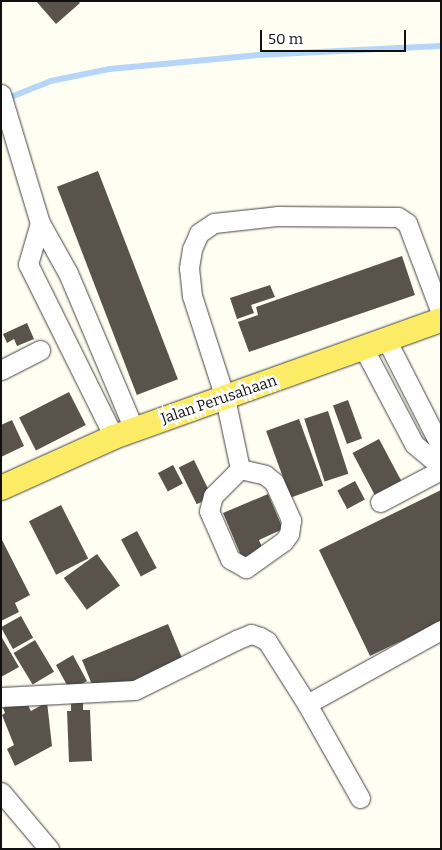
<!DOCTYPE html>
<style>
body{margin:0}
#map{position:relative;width:442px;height:850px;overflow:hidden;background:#fffef2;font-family:Bitter,serif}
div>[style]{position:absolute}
.stream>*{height:5.5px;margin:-2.75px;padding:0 2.75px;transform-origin:2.75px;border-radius:2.75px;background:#b5d6f8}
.building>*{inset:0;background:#59534c;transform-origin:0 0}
.roads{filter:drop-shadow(0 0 1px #434343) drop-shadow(0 0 1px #434343)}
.minor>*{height:19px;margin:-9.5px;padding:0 9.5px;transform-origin:9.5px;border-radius:9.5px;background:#fff}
.major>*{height:24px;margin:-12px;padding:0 12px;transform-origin:12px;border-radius:12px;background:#fcec65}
span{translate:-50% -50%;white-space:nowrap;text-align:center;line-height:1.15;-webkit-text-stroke:5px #fff;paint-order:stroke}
.street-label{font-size:15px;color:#101010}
.frame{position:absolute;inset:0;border:2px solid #101010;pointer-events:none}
.scale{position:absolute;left:260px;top:30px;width:146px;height:22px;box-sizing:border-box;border:2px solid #101010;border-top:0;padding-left:6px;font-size:15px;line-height:18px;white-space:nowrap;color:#101010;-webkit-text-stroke:4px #fff;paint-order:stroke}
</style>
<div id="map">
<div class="stream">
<i style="left:6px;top:99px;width:48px;rotate:-21.8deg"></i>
<i style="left:51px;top:81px;width:60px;rotate:-11.5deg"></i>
<i style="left:110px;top:69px;width:148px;rotate:-5.4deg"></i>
<i style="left:257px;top:55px;width:184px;rotate:-2.8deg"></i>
</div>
<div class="building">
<i style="clip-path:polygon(36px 1px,78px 1px,80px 3px,56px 24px)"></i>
<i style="left:98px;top:171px;width:223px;height:44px;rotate:69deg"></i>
<i style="clip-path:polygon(402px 256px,415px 295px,249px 352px,238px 322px,258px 315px,256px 307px)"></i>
<i style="clip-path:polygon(270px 285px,275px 297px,251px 305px,254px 313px,237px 319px,230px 298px)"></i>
<i style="clip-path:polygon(27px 323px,34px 339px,17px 346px,14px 339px,7px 343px,3px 334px)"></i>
<i style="left:69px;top:392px;width:37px;height:56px;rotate:63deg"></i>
<i style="left:348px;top:400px;width:41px;height:16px;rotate:70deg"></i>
<i style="left:328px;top:411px;width:66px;height:25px;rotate:72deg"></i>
<i style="left:299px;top:419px;width:71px;height:35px;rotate:70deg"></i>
<i style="clip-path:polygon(12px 420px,24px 446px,1px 457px,1px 425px)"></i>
<i style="left:379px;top:439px;width:53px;height:30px;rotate:62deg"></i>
<i style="left:194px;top:460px;width:41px;height:17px;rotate:64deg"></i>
<i style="left:173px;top:465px;width:21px;height:17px;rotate:62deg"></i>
<i style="left:355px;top:481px;width:21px;height:20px;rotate:62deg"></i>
<i style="clip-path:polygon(441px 490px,441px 622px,370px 656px,319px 550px)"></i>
<i style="clip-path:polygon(268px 494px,283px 529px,259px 540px,263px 549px,242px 558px,223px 513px)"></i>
<i style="left:61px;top:505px;width:60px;height:36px;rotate:63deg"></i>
<i style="left:137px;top:531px;width:42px;height:18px;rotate:62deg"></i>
<i style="clip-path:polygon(1px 538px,30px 595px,15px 603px,19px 612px,1px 621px)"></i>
<i style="left:97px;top:554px;width:39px;height:41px;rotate:54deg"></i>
<i style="left:21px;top:616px;width:25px;height:23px;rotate:61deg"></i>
<i style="clip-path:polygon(168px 624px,182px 658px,127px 684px,93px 687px,82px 660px)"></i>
<i style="clip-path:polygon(1px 636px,19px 667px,1px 677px)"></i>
<i style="left:35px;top:640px;width:37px;height:25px;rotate:59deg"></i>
<i style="clip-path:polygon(73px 655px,87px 681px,76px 687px,68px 687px,56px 665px)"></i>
<i style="clip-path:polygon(24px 698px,31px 711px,47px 702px,52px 746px,15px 766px,7px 749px,14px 745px,2px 715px,5px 713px,3px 708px)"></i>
<i style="clip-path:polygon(71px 703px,83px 703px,83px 710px,90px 710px,92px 761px,69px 762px,67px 711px,71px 711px)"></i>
</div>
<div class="roads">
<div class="minor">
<i style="left:1px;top:94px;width:135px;rotate:73.2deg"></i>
<i style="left:40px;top:223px;width:57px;rotate:60.8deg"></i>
<i style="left:68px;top:273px;width:169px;rotate:67.1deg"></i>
<i style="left:40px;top:223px;width:43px;rotate:106.3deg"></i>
<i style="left:28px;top:264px;width:193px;rotate:63.6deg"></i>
<i style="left:387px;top:341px;width:119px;rotate:63deg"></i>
<i style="left:364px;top:349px;width:107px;rotate:62.2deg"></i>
<i style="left:414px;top:444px;width:35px;rotate:40deg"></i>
<i style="left:1px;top:370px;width:44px;rotate:-27.1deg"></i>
<i style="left:240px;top:469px;width:73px;rotate:-101.9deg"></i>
<i style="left:225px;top:398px;width:107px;rotate:-107.9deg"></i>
<i style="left:192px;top:296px;width:28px;rotate:-96deg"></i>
<i style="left:189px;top:268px;width:19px;rotate:-81deg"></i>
<i style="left:192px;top:249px;width:17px;rotate:-66deg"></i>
<i style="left:199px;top:233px;width:18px;rotate:-34deg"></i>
<i style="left:214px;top:223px;width:63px;rotate:-6.3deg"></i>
<i style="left:277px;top:216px;width:121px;rotate:0.5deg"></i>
<i style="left:398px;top:217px;width:11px;rotate:34deg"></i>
<i style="left:407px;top:223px;width:96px;rotate:69.3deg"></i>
<i style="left:240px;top:469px;width:26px;rotate:13deg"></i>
<i style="left:265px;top:475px;width:11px;rotate:38deg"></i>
<i style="left:274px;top:482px;width:42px;rotate:65.9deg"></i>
<i style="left:291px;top:520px;width:14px;rotate:98deg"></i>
<i style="left:289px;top:534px;width:9px;rotate:126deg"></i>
<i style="left:284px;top:541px;width:47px;rotate:144.6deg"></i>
<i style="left:246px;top:568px;width:18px;rotate:-151deg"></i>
<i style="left:230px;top:559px;width:52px;rotate:-113.6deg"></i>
<i style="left:209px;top:511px;width:16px;rotate:-75deg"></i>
<i style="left:213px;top:496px;width:38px;rotate:-45deg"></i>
<i style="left:380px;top:502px;width:69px;rotate:-27.7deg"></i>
<i style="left:1px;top:697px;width:134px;rotate:-3deg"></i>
<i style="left:135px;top:690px;width:113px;rotate:-26.3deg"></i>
<i style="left:236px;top:640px;width:16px;rotate:-22deg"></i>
<i style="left:251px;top:634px;width:9px;rotate:18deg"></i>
<i style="left:260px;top:637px;width:8px;rotate:30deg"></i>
<i style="left:267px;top:641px;width:75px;rotate:57.6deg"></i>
<i style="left:307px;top:704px;width:108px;rotate:60.6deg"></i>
<i style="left:307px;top:704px;width:153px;rotate:-28.9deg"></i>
<i style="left:1px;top:792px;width:75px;rotate:49.9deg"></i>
</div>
<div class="major">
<i style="left:1px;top:488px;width:124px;rotate:-24.3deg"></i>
<i style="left:114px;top:437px;width:347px;rotate:-19.7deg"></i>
</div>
</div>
<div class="street-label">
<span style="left:219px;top:400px;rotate:-19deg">Jalan Perusahaan</span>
</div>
<div class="frame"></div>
<div class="scale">50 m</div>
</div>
